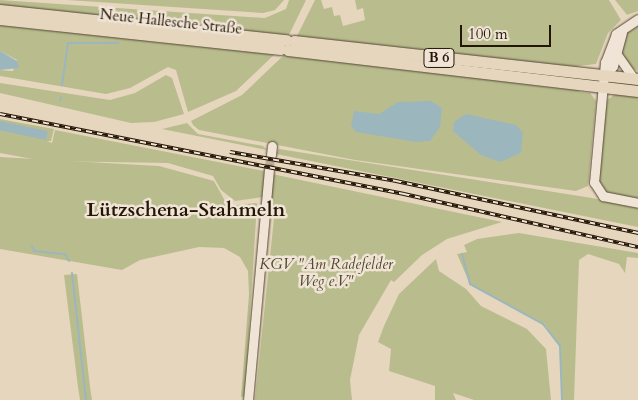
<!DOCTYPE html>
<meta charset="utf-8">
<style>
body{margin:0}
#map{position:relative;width:638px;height:400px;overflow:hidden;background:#e6d6be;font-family:Cardo,serif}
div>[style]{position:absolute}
.green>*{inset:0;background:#b9bd8e}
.water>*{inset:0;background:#9cb6bd;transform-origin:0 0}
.stream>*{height:2px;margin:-1px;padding:0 1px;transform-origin:1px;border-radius:1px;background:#9cb6bd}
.minor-tunnel>*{height:9px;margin-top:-4.5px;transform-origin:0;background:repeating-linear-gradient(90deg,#bfb099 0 9px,transparent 0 13.5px)}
.roads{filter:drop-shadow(0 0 1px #544633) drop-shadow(0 0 1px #544633)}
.minor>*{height:9px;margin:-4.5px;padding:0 4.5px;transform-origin:4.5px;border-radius:4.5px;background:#efe4d5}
.major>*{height:11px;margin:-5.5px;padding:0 5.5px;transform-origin:5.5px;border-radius:5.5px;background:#e6d6be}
.rail>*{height:4px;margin-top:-2px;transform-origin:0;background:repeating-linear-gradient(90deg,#efe4d5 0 5.5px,#241605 0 11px);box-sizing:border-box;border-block:1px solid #241605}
span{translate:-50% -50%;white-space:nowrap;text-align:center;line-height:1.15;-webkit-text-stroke:5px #efe4d5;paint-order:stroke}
.shield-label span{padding:1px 4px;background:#efe4d5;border:1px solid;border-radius:4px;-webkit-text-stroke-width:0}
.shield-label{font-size:14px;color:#241605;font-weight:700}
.street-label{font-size:15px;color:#241605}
.park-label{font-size:15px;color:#51482e;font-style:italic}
.district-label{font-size:20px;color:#241605;font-weight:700}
.scale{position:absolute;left:460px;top:25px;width:91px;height:22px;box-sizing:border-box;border:2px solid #241605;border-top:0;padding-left:6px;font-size:15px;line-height:18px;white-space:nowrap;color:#241605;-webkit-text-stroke:4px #efe4d5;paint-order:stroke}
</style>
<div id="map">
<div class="green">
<i style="clip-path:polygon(0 0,265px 18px,286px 9px,289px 0,306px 0,288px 37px,0 7px)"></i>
<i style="clip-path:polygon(67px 0,284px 0,275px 10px,263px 13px)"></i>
<i style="clip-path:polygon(315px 0,321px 0,324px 9px,332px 7px,334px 16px,340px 15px,343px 26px,365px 20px,363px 8px,357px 10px,355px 0,609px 0,621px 20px,608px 33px,596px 64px,578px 66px,577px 69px,296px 38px)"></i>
<i style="clip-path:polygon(615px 0,638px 0,638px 11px,627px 15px)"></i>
<i style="clip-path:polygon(0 23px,277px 52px,236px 91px,188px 112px,176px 70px,168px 67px,130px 88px,106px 94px,0 76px,0 70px,13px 71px,17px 60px,0 51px)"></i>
<i style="clip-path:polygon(638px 26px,638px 71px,627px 66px,622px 52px,627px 33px)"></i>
<i style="clip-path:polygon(286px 53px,580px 88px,579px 92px,590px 93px,596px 101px,588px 186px,576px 191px,355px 160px,199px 130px,193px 125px,191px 121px,242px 95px)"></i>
<i style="clip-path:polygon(166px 75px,172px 78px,184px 114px,154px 122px,131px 123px,0 93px,0 83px,110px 100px,135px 93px)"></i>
<i style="clip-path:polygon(617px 93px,638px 95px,638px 200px,605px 194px,597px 181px,607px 100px)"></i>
<i style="clip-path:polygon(0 119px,54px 129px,51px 141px,47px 141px,52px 143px,55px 130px,264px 171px,263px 197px,235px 201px,221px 190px,213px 176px,168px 163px,43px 161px,0 153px)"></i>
<i style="clip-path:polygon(187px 123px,198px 134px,263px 146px,267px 150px,162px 129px)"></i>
<i style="clip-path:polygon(279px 149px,592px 198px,638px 208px,638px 227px,276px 154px)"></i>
<i style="clip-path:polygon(0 157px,159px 166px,214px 181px,230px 210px,237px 205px,257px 203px,245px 396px,241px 397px,249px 294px,248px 271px,240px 257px,224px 248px,199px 247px,140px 260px,122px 270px,0 249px)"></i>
<i style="clip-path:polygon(272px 174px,502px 222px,447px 239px,422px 255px,394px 282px,391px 280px,359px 335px,350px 380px,352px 400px,255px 400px,274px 218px,268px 218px)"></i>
<i style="clip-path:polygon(519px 233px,638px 253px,638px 258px,627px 257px,625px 273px,619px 264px,588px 254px,579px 260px,574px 400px,562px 400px,560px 346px,544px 324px,470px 284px,457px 254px,467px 252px,464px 245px,477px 239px)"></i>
<i style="clip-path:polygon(436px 259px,439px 271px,466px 289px,481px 306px,527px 329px,546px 349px,551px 400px,474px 400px,453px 393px,456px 400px,435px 400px,435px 386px,389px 371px,391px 349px,378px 342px,384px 326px,399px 294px)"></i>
<i style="clip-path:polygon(77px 274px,90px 387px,92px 400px,80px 400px,78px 387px,64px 275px)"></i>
</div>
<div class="water">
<i style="clip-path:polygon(0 51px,17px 61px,19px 68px,0 70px)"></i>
<i style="clip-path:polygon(431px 101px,442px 108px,440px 127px,430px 141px,416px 142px,356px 132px,351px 126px,354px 111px,379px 114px,398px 102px)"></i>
<i style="clip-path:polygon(466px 114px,516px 125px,523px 133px,521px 153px,500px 162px,481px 155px,453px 131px,454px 122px)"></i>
<i style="left:0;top:121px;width:49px;height:9px;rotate:12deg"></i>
</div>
<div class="stream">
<i style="left:62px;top:85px;width:42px;rotate:-81.9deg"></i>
<i style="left:68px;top:43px;width:50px"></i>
<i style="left:60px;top:100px;width:3px;rotate:-72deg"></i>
<i style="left:32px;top:246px;width:5px;rotate:68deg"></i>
<i style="left:34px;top:251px;width:31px;rotate:6deg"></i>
<i style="left:65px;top:254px;width:8px;rotate:60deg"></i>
<i style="left:462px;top:254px;width:31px;rotate:75deg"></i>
<i style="left:470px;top:284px;width:83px;rotate:28.7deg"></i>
<i style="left:543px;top:324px;width:28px;rotate:52deg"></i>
<i style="left:560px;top:346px;width:54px;rotate:87.9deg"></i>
<i style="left:72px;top:273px;width:128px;rotate:83.7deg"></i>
</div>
<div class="minor-tunnel">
<i style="left:269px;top:170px;width:15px;rotate:-82deg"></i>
</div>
<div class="roads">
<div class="minor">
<i style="left:638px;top:19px;width:27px;rotate:146deg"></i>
<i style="left:616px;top:34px;width:30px;rotate:111deg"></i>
<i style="left:605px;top:62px;width:121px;rotate:95.2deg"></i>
<i style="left:594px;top:182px;width:17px;rotate:57deg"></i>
<i style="left:603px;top:196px;width:36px;rotate:11deg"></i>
<i style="left:616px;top:53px;width:32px;rotate:55deg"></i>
<i style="left:606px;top:75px;width:11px;rotate:-52deg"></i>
<i style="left:613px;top:66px;width:35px;rotate:-75deg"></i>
<i style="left:271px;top:155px;width:9px;rotate:-84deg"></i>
<i style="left:248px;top:400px;width:231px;rotate:-84.8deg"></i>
</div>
<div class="major">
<i style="left:0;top:10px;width:288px;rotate:6deg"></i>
<i style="left:0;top:19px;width:282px;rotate:6.1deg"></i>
<i style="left:294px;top:41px;width:346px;rotate:6.3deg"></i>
<i style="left:288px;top:50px;width:352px;rotate:6.7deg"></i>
</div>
</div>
<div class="rail">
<i style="left:0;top:114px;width:412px;rotate:11.2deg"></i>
<i style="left:404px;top:194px;width:240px;rotate:12.8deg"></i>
<i style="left:230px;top:152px;width:169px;rotate:9.9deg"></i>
<i style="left:396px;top:181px;width:248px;rotate:12.1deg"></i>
</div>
<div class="shield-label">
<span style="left:439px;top:58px">B 6</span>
</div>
<div class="street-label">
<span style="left:171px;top:22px;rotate:6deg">Neue Hallesche Straße</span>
</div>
<div class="park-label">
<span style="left:326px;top:273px">KGV "Am Radefelder<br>Weg e.V."</span>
</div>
<div class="district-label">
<span style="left:186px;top:209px">Lützschena-Stahmeln</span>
</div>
<div class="scale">100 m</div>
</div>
